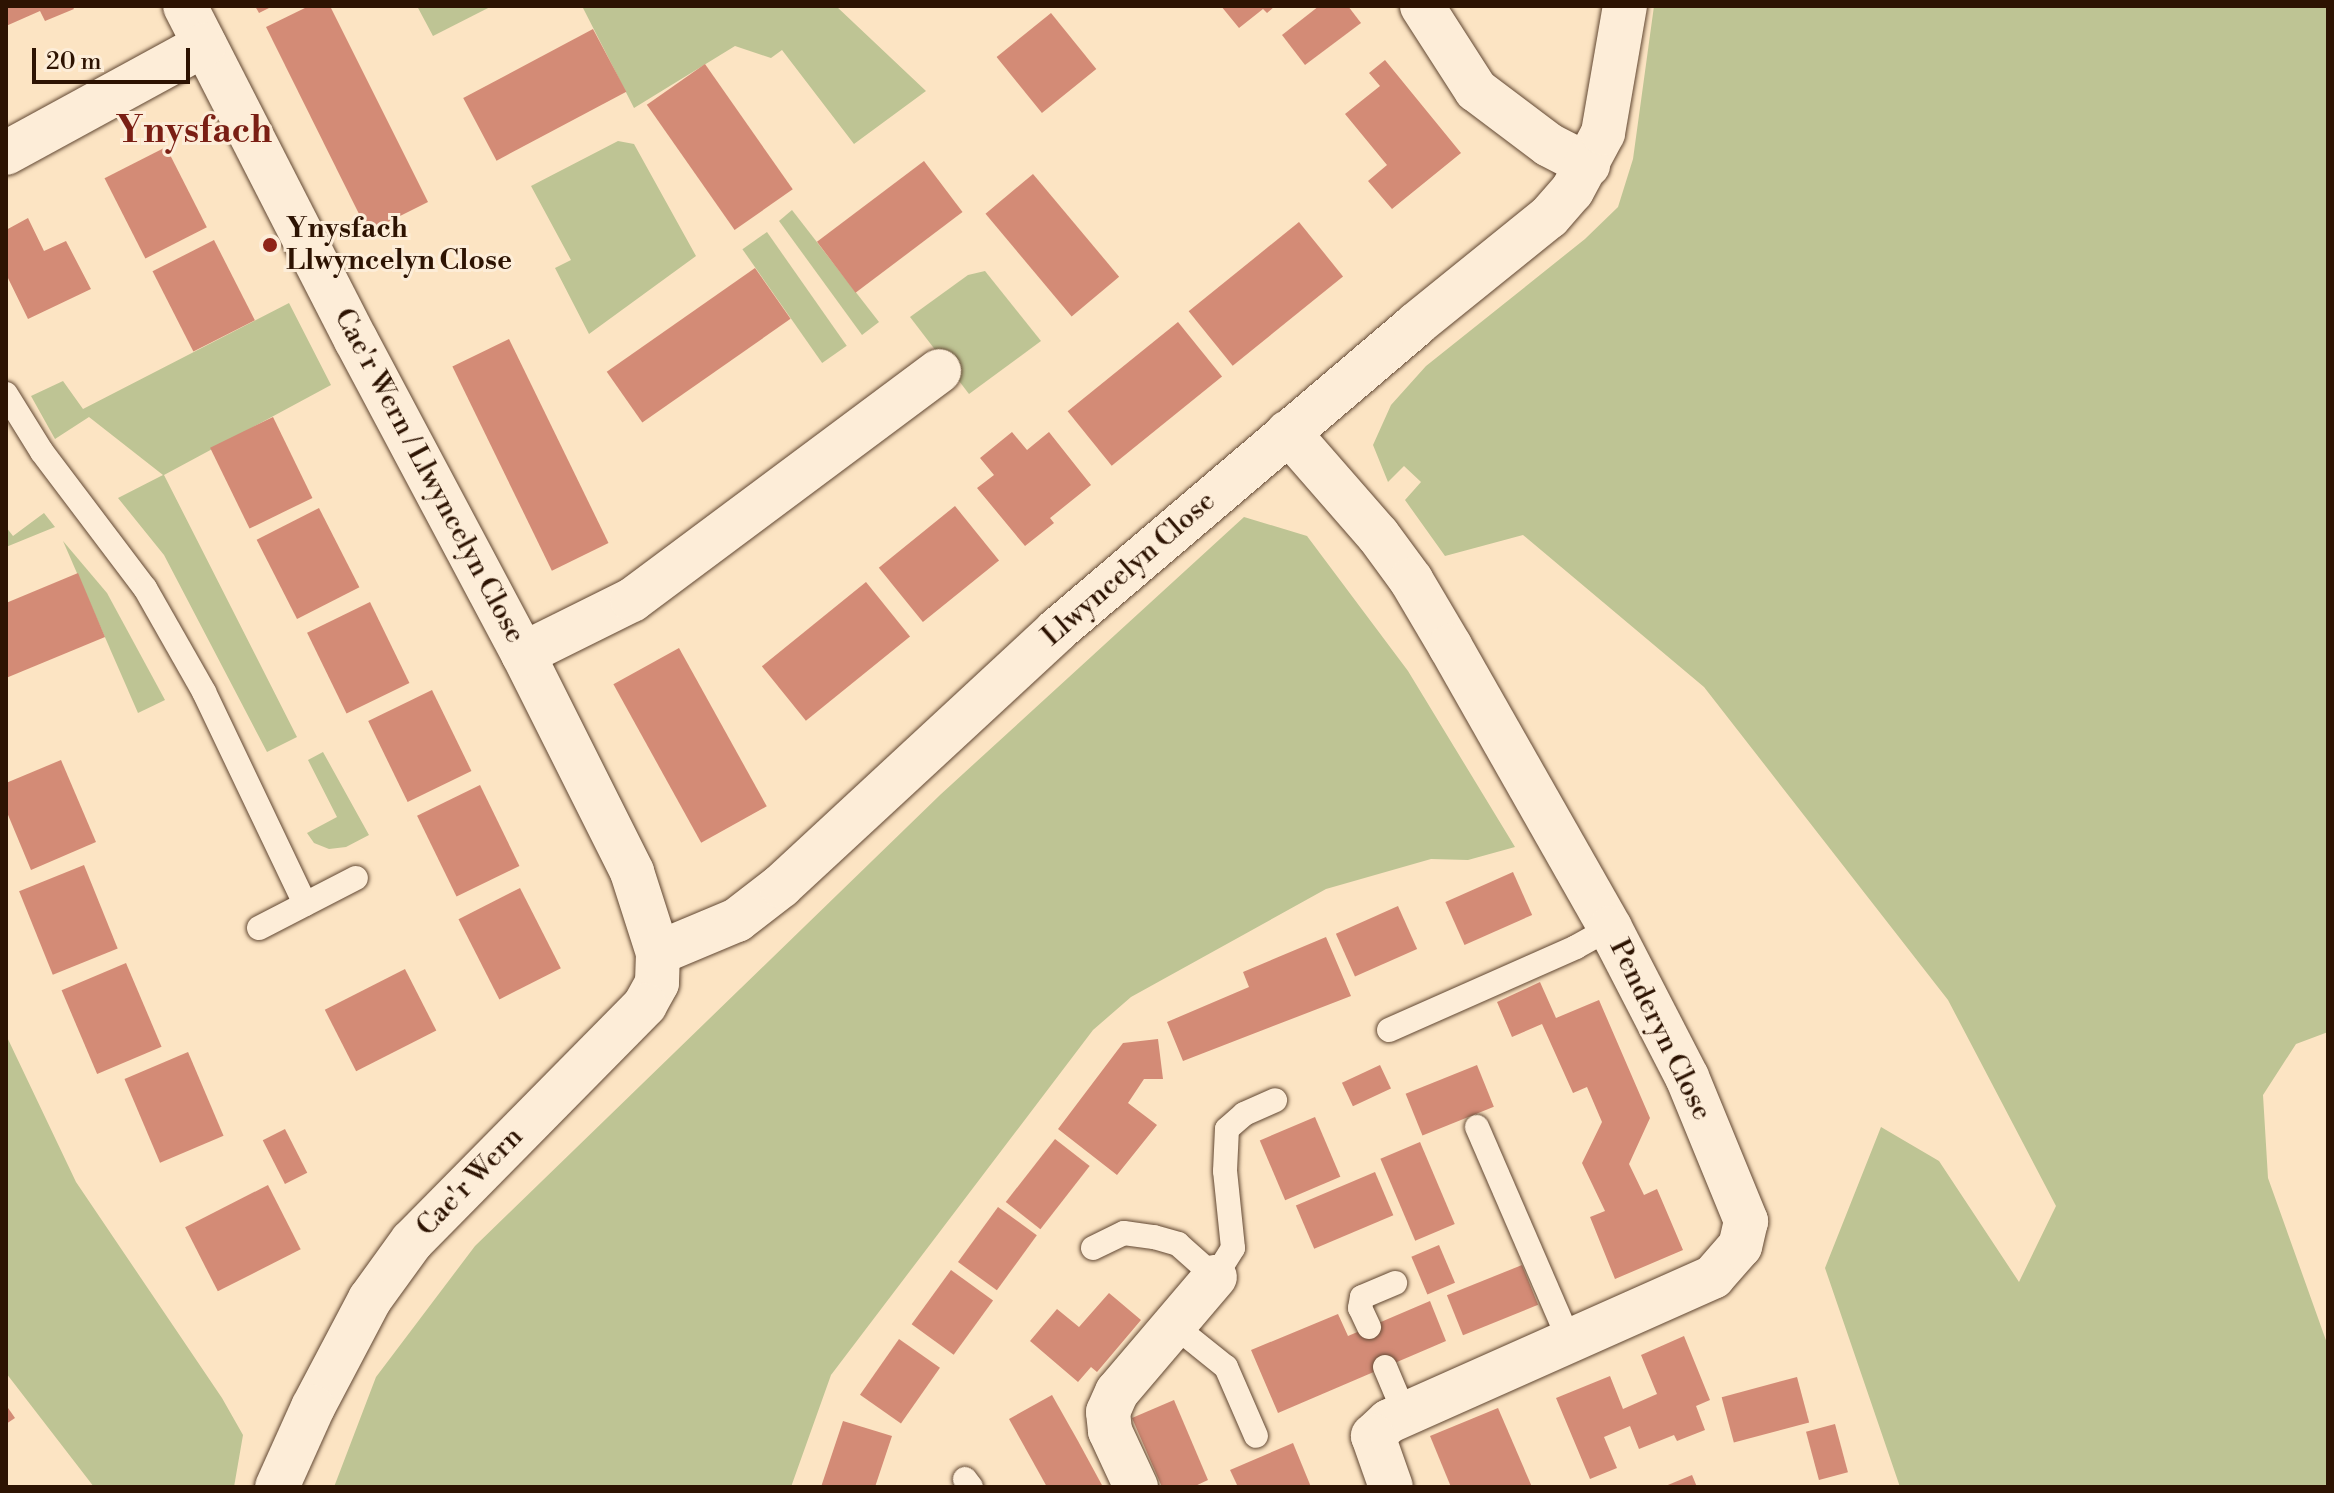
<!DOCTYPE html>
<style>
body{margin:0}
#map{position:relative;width:2334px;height:1493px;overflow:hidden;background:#fce4c3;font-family:"Libre Bodoni",serif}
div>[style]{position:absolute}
.green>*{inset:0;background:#bec494;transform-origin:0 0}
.building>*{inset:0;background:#d38b76;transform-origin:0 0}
.roads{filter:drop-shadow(0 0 2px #614732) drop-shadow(0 0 2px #614732)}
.service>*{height:24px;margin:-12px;padding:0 12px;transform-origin:12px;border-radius:12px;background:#fdedd8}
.minor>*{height:44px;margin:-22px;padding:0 22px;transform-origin:22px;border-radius:22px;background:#fdedd8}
.dots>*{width:22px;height:22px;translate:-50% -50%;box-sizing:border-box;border:4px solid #fdedd8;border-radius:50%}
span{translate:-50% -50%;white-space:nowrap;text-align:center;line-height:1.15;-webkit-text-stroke:6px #fdedd8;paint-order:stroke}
.poi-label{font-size:28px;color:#2d1302;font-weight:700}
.left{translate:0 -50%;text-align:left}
.street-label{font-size:28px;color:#2d1302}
.district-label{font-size:36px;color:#7a1f14;font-weight:700}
.frame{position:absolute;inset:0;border:8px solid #2d1302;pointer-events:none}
.scale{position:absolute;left:32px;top:48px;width:158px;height:36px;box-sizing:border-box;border:4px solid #2d1302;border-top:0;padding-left:10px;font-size:24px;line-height:28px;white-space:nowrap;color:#2d1302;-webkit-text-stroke:6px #fdedd8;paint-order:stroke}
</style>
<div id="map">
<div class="green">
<i style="clip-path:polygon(417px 6px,492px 6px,433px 36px)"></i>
<i style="clip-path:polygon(582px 6px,836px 6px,926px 91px,854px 144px,782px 50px,771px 58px,735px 46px,634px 108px)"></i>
<i style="clip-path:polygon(1654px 6px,2328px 6px,2328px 1032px,2296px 1044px,2263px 1095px,2268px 1178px,2328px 1346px,2328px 1487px,1900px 1487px,1825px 1268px,1881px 1127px,1939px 1161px,2019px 1282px,2056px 1206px,1948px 1000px,1704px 687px,1523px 535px,1445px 556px,1405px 500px,1421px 482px,1404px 466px,1388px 482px,1373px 445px,1391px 405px,1426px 366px,1585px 239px,1618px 207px,1633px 159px)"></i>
<i style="clip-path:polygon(618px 141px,634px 144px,696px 256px,589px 334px,555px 268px,571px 260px,531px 186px)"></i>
<i style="clip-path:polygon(792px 210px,879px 322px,862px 335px,779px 221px)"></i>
<i style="left:767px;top:232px;width:139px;height:30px;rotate:55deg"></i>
<i style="clip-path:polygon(985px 271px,1041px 341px,969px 394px,910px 317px,968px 275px)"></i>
<i style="clip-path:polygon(289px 303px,331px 385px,164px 475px,297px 737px,267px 752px,164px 555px,118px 498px,163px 475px,89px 417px,55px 439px,31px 396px,63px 381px,83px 409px)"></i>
<i style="clip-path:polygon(44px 513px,55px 527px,6px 547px,6px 527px,13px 536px)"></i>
<i style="clip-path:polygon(1244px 517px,1307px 536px,1408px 671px,1515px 847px,1468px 860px,1431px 859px,1326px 889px,1131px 997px,1093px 1030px,831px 1375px,791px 1487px,334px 1487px,376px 1377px,475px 1246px,940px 795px)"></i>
<i style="clip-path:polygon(63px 541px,107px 593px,165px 700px,138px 713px)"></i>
<i style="clip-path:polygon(323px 752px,369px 835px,346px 847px,329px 849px,314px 843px,307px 833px,337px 817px,308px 760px)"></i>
<i style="clip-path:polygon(6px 1035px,76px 1182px,222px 1398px,243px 1435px,234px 1487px,94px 1487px,6px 1373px)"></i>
</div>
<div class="building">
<i style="clip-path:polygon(6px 6px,72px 6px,74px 9px,45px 21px,40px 11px,6px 26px)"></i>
<i style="clip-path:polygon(255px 6px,273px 6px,259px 13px)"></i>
<i style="clip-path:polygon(309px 6px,330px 6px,428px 202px,368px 232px,266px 27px)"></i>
<i style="clip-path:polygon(1221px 6px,1275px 6px,1267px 13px,1263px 9px,1239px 28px)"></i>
<i style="clip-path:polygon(1319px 6px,1348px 6px,1361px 23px,1305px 65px,1282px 35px)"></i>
<i style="left:1051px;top:13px;width:72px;height:70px;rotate:51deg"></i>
<i style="left:593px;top:29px;width:71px;height:147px;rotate:62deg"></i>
<i style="clip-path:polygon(1385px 60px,1461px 153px,1392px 209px,1368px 181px,1387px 165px,1345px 114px,1380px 86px,1369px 73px)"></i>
<i style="left:705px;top:64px;width:153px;height:71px;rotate:55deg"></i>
<i style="left:166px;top:147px;width:90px;height:69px;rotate:63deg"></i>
<i style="left:924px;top:161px;width:64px;height:134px;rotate:53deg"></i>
<i style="left:1033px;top:174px;width:134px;height:62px;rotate:50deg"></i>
<i style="clip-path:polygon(28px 218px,44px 251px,66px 241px,91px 289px,28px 319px,6px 274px,6px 230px)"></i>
<i style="left:1299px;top:222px;width:70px;height:142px;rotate:51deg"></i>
<i style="left:214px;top:240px;width:90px;height:69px;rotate:63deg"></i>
<i style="left:755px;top:268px;width:62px;height:181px;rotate:55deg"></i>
<i style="left:1178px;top:322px;width:70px;height:142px;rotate:51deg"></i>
<i style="left:509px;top:339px;width:227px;height:63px;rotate:64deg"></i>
<i style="left:273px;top:417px;width:90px;height:70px;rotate:64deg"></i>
<i style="clip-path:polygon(1012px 432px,1027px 450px,1049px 432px,1091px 485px,1050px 518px,1054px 523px,1025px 546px,977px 488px,994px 475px,980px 458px)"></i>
<i style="left:955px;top:506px;width:70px;height:98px;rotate:51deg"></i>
<i style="left:319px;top:508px;width:89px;height:70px;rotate:63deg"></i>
<i style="clip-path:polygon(78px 573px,105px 637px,6px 678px,6px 603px)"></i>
<i style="left:866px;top:582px;width:70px;height:134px;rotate:51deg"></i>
<i style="left:370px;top:602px;width:90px;height:70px;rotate:64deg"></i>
<i style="left:679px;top:648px;width:181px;height:75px;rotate:61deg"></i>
<i style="left:432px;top:690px;width:90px;height:71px;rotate:64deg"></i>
<i style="clip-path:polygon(61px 760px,96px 842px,31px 870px,6px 810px,6px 783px)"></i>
<i style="left:480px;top:785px;width:90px;height:70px;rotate:64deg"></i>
<i style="left:84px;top:865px;width:90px;height:70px;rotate:68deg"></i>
<i style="left:1513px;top:872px;width:47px;height:74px;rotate:66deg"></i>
<i style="left:520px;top:888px;width:90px;height:69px;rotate:63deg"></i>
<i style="left:1398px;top:906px;width:47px;height:68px;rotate:66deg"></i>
<i style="clip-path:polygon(1326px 937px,1351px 996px,1183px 1061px,1167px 1022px,1249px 987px,1243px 972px)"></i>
<i style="left:126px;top:963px;width:91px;height:70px;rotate:67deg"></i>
<i style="left:405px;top:969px;width:69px;height:90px;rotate:63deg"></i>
<i style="clip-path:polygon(1540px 982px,1556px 1018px,1599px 1000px,1650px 1118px,1629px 1164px,1644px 1195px,1657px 1189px,1683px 1250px,1615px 1279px,1590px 1217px,1605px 1211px,1582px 1163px,1602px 1122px,1587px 1087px,1573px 1093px,1542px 1024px,1512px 1037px,1497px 1002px)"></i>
<i style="clip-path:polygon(1158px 1039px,1163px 1079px,1144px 1079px,1128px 1103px,1157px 1125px,1117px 1175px,1058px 1129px,1123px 1043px)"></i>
<i style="left:188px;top:1052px;width:91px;height:69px;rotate:67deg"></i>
<i style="left:1380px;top:1065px;width:26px;height:42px;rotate:65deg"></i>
<i style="left:1477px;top:1065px;width:45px;height:77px;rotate:68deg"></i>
<i style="left:1315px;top:1117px;width:65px;height:60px;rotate:67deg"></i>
<i style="left:285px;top:1129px;width:49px;height:25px;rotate:63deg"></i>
<i style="left:1055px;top:1139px;width:44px;height:80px;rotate:38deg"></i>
<i style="left:1420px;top:1142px;width:89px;height:43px;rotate:67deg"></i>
<i style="left:1375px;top:1172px;width:47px;height:86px;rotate:67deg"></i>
<i style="left:268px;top:1185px;width:72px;height:93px;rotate:63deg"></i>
<i style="left:998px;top:1207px;width:48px;height:68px;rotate:36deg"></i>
<i style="left:1439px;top:1245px;width:41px;height:30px;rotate:67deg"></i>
<i style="left:1522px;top:1265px;width:43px;height:81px;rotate:68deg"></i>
<i style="left:951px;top:1270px;width:52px;height:67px;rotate:36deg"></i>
<i style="clip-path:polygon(1109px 1293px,1141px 1320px,1097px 1372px,1091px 1367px,1078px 1382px,1030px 1341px,1057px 1309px,1079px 1327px)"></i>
<i style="clip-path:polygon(1430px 1301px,1446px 1341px,1278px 1413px,1251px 1350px,1338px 1314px,1348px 1336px)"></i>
<i style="clip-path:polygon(1684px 1336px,1710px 1400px,1696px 1406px,1705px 1430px,1677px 1441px,1674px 1435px,1639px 1449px,1630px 1426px,1604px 1437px,1617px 1468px,1590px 1479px,1556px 1398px,1610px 1376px,1623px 1409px,1657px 1394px,1641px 1355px)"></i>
<i style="left:899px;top:1339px;width:50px;height:68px;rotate:35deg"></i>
<i style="left:1797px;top:1377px;width:47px;height:78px;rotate:75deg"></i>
<i style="clip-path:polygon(1052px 1395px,1078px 1441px,1103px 1487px,1047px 1487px,1009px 1419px)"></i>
<i style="clip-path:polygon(1174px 1400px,1208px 1480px,1193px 1487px,1162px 1487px,1132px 1418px)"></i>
<i style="clip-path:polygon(6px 1405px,15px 1418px,6px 1424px)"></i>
<i style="clip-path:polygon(1498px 1408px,1532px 1487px,1451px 1487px,1430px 1436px)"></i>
<i style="clip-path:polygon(843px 1421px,892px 1436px,875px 1487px,821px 1487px)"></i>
<i style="left:1835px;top:1424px;width:50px;height:30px;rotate:75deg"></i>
<i style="clip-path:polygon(1293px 1443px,1311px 1487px,1238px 1487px,1230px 1470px)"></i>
<i style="clip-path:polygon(1692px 1475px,1697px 1487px,1663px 1487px)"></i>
</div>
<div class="roads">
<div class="service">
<i style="left:6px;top:394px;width:68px;rotate:58.2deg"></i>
<i style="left:42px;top:452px;width:171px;rotate:52.9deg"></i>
<i style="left:145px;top:588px;width:120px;rotate:60.4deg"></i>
<i style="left:204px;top:692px;width:235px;rotate:64.5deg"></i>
<i style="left:259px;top:928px;width:109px;rotate:-27.3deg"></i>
<i style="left:1389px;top:1030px;width:205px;rotate:-23.9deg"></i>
<i style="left:1576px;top:947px;width:39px;rotate:-29deg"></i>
<i style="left:1477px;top:1127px;width:232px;rotate:66.6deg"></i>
<i style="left:1093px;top:1248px;width:34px;rotate:-26deg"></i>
<i style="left:1124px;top:1233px;width:30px;rotate:8deg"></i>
<i style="left:1154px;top:1237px;width:25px;rotate:16deg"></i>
<i style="left:1178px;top:1244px;width:50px;rotate:41.7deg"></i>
<i style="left:1215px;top:1277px;width:34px;rotate:-58deg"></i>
<i style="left:1233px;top:1248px;width:77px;rotate:-95.9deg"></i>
<i style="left:1225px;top:1171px;width:42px;rotate:-87.3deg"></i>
<i style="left:1227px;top:1129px;width:23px;rotate:-41deg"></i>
<i style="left:1244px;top:1114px;width:34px;rotate:-24deg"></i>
<i style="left:1176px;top:1327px;width:64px;rotate:38.7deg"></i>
<i style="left:1226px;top:1367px;width:75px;rotate:66.5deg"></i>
<i style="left:1369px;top:1327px;width:21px;rotate:-115deg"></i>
<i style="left:1360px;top:1308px;width:11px;rotate:-80deg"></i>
<i style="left:1362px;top:1297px;width:36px;rotate:-23deg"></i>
<i style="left:1385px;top:1367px;width:49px;rotate:67.1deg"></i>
<i style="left:965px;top:1479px;width:10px;rotate:53deg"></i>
</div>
<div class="minor">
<i style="left:185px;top:6px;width:375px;rotate:62.9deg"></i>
<i style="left:356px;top:340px;width:356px;rotate:62deg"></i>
<i style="left:523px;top:654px;width:244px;rotate:63.4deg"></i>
<i style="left:632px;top:872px;width:85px;rotate:72.2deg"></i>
<i style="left:658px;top:953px;width:30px;rotate:92deg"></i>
<i style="left:657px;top:983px;width:25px;rotate:119deg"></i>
<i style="left:645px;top:1005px;width:332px;rotate:134.6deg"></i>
<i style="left:412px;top:1241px;width:72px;rotate:125.9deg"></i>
<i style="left:370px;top:1299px;width:122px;rotate:117.8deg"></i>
<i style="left:313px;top:1407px;width:88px;rotate:114.2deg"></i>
<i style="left:1422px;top:6px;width:100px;rotate:57.3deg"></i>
<i style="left:1476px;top:90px;width:91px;rotate:37deg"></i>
<i style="left:1549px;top:145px;width:44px;rotate:27.1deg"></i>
<i style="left:6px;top:153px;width:226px;rotate:-28.6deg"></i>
<i style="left:1288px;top:432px;width:137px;rotate:48.9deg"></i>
<i style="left:1378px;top:535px;width:56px;rotate:53.7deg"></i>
<i style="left:1411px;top:580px;width:77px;rotate:59.4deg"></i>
<i style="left:1450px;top:646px;width:324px;rotate:60.4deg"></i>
<i style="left:1610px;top:928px;width:168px;rotate:62.7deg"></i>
<i style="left:1687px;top:1077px;width:156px;rotate:67.7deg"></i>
<i style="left:1746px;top:1221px;width:26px;rotate:103deg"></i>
<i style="left:1740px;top:1246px;width:41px;rotate:131.1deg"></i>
<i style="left:1713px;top:1277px;width:355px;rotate:156deg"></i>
<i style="left:1389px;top:1421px;width:22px;rotate:137deg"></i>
<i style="left:1373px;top:1436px;width:54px;rotate:70.6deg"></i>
<i style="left:523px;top:654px;width:122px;rotate:-26.4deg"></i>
<i style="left:632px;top:600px;width:383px;rotate:-36.7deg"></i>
<i style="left:658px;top:953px;width:86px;rotate:-22.7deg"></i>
<i style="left:737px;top:920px;width:56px;rotate:-37.7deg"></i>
<i style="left:781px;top:886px;width:375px;rotate:-42.8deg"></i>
<i style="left:1056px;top:631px;width:472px;rotate:-40.4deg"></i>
<i style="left:1415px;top:325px;width:172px;rotate:-38.9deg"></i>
<i style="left:1549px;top:217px;width:35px;rotate:-49deg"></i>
<i style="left:1572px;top:191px;width:66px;rotate:-61.9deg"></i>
<i style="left:1603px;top:133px;width:129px;rotate:-80.2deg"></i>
<i style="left:1136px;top:1487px;width:62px;rotate:-114.9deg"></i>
<i style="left:1110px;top:1431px;width:19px;rotate:-96deg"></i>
<i style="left:1108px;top:1412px;width:22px;rotate:-66deg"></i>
<i style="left:1117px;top:1392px;width:151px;rotate:-49.6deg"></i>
</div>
</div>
<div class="dots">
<i style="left:270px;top:245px;background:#8f2418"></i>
</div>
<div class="poi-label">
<span class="left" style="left:286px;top:245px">Ynysfach<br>Llwyncelyn Close</span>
</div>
<div class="street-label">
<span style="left:429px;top:476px;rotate:62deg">Cae'r Wern / Llwyncelyn Close</span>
<span style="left:1129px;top:569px;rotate:-41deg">Llwyncelyn Close</span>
<span style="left:1660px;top:1030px;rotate:64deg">Penderyn Close</span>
<span style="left:470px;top:1182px;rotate:-46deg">Cae'r Wern</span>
</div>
<div class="district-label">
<span style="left:194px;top:132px">Ynysfach</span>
</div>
<div class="frame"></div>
<div class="scale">20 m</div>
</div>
